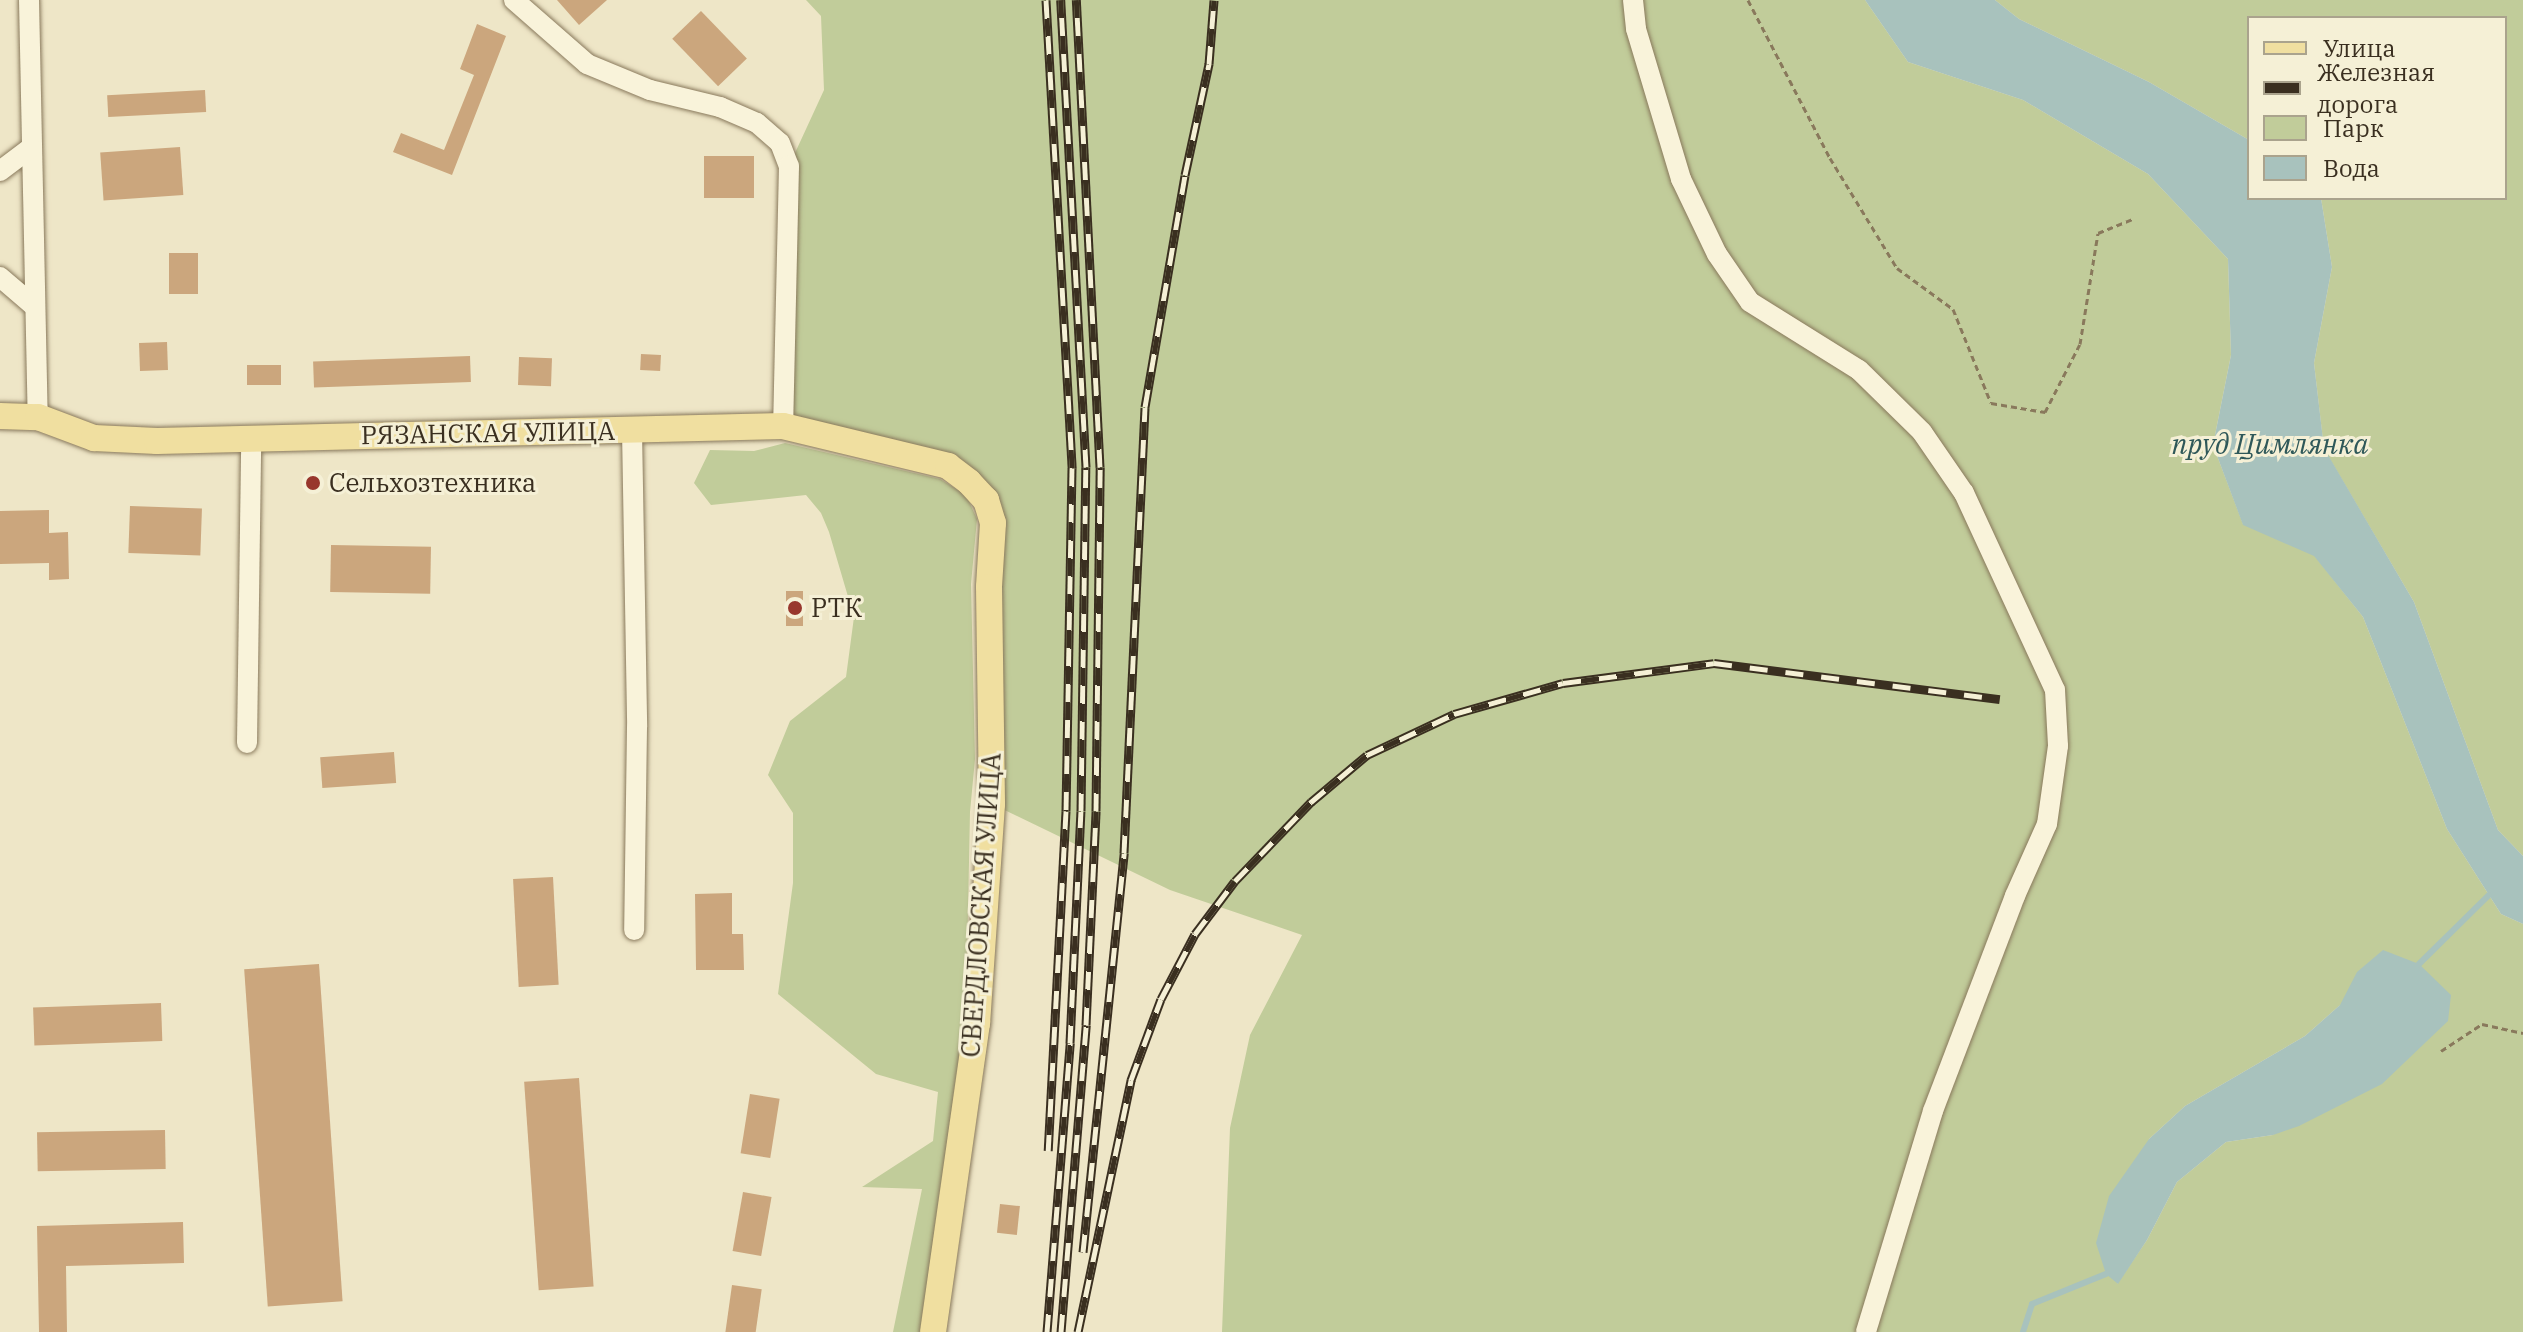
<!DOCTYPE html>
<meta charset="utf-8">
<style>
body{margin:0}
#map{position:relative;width:2523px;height:1332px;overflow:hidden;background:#eee6c7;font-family:"IBM Plex Serif",serif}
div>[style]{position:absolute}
.green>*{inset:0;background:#c1cc9a}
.water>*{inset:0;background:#a8c2bd}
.stream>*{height:6px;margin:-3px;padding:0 3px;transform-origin:3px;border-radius:3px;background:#a8c2bd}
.building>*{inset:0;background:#cba67d;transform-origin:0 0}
.path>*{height:3px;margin-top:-1.5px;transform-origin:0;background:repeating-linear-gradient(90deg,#89795c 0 6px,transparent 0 10px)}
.roads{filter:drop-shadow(0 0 2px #89795c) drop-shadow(0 0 2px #89795c)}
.minor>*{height:20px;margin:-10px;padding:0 10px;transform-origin:10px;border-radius:10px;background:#f9f3da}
.major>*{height:26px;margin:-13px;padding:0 13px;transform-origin:13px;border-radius:13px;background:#f0dfa0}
.rail>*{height:9px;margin-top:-4.5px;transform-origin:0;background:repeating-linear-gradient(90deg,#f5f0d6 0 18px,#3a2f20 0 36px);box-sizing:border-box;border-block:2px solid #3a2f20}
.dots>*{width:22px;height:22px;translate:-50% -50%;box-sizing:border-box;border:4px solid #f5f0d6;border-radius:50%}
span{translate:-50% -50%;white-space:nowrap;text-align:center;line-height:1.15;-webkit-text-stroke:6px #f5f0d6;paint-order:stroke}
.street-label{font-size:26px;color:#3a2f20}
.poi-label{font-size:26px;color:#3a2f20}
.left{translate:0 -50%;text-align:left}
.water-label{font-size:28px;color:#2f5859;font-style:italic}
.legend{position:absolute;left:2247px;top:16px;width:260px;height:184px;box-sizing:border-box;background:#f5f0d6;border:2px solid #aaa38d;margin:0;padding:10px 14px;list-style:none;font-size:24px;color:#3a2f20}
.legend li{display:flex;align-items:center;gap:16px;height:40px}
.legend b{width:40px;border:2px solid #aaa38d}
</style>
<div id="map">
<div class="green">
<i style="clip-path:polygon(evenodd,806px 0,1865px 0,1908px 62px,2023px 100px,2148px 174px,2228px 259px,2231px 355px,2213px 445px,2243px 524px,2314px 555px,2363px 617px,2447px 829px,2501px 914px,2523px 924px,2523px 1332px,1222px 1332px,1230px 1128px,1250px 1035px,1302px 935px,1170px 890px,992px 804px,993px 523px,969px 482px,783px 426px,789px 166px,824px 90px,821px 16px,806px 0,2357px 972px,2273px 1135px,2226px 1142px,2177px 1182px,2147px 1240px,2117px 1284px,2149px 1139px,2185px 1106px,2305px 1036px,2340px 1005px,2357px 972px)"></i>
<i style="clip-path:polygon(1995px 0,2523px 0,2523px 856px,2498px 830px,2414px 602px,2324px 449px,2314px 363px,2332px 267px,2321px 198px,2505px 198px,2505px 18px,2249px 18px,2249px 140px,2149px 82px,2019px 19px)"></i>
<i style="clip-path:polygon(785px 443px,940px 479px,966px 495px,977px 519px,971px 584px,975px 759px,970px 812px,966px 1009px,923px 1332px,893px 1332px,922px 1189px,862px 1187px,933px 1141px,938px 1092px,876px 1074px,778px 994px,793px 883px,793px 813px,768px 775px,790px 721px,846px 677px,854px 617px,829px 532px,821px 513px,806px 495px,711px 505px,694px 483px,710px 450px,754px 451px)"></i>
</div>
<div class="water">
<i style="clip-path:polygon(1865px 0,1995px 0,2019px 19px,2149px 82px,2249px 140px,2249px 198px,2321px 198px,2332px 267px,2314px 363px,2324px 448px,2414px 602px,2498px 830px,2523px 856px,2523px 924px,2501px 914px,2447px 829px,2363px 617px,2314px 556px,2243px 525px,2213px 445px,2231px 355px,2228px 259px,2148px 174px,2023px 100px,1908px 62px)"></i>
<i style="clip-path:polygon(2383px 950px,2419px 964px,2451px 995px,2448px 1021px,2382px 1084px,2299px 1126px,2273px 1135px,2226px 1142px,2177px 1182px,2147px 1240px,2118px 1284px,2106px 1274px,2096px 1243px,2109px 1196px,2149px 1139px,2185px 1106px,2305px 1036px,2340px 1005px,2357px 972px)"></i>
</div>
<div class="stream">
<i style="left:2419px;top:964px;width:98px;rotate:-44.6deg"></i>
<i style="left:2023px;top:1332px;width:29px;rotate:-72deg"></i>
<i style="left:2032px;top:1304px;width:80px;rotate:-22.1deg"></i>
</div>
<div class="building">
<i style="clip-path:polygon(557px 0,607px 0,579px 25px)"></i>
<i style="left:701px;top:11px;width:66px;height:40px;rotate:46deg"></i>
<i style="clip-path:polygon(477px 24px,506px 36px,452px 175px,393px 152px,401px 133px,444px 150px,474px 75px,460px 69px)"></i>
<i style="left:205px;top:90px;width:22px;height:98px;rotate:87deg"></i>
<i style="left:180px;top:147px;width:48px;height:80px;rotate:86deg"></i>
<i style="left:704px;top:156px;width:50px;height:42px"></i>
<i style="left:169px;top:253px;width:29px;height:41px"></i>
<i style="left:167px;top:342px;width:28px;height:28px;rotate:88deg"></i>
<i style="left:641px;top:354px;width:20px;height:16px;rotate:3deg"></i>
<i style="left:470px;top:356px;width:26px;height:157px;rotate:88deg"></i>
<i style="left:519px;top:357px;width:33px;height:28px;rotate:2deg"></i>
<i style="left:247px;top:365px;width:34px;height:20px"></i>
<i style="left:130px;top:506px;width:72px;height:47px;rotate:2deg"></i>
<i style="clip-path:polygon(49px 510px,49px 533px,68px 532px,69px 579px,49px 580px,49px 563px,0 564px,0 511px)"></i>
<i style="left:331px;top:545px;width:100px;height:47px;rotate:1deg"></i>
<i style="left:786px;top:591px;width:17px;height:35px"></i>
<i style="left:394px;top:752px;width:31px;height:74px;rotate:86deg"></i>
<i style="left:553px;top:877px;width:108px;height:40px;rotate:87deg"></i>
<i style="clip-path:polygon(732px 893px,732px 934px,743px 934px,744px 970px,696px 970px,695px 894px)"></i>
<i style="left:319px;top:964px;width:338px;height:75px;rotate:86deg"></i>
<i style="left:161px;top:1003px;width:38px;height:128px;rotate:88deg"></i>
<i style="left:579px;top:1078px;width:209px;height:55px;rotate:86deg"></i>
<i style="left:750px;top:1094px;width:30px;height:60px;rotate:9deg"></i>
<i style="left:165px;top:1130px;width:39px;height:128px;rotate:89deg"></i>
<i style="left:743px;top:1192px;width:29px;height:60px;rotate:10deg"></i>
<i style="left:1000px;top:1204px;width:20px;height:29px;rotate:6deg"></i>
<i style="clip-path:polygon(183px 1222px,184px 1263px,66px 1266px,67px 1332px,39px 1332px,37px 1226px)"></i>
<i style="left:732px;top:1285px;width:30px;height:48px;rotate:8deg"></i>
</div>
<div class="path">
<i style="left:1748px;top:0;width:178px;rotate:62.6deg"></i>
<i style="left:1830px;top:158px;width:129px;rotate:58.7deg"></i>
<i style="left:1897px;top:268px;width:69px;rotate:36.2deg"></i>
<i style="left:1953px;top:309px;width:101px;rotate:68deg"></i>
<i style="left:1991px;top:403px;width:55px;rotate:9.5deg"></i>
<i style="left:2045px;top:412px;width:76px;rotate:-62.8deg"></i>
<i style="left:2080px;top:344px;width:112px;rotate:-80.8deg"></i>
<i style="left:2098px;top:233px;width:37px;rotate:-22deg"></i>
<i style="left:2441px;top:1051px;width:49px;rotate:-33.4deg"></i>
<i style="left:2482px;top:1024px;width:42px;rotate:12.4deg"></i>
</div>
<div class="roads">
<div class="minor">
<i style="left:29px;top:0;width:417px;rotate:88.8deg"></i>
<i style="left:514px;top:0;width:97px;rotate:41.2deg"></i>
<i style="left:587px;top:64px;width:68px;rotate:22.4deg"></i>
<i style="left:650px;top:90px;width:72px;rotate:13.7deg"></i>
<i style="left:720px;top:107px;width:40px;rotate:23.4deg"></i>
<i style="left:757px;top:123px;width:30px;rotate:41deg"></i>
<i style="left:780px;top:143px;width:25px;rotate:69deg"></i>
<i style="left:789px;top:166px;width:260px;rotate:91.3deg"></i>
<i style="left:1633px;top:0;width:29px;rotate:84deg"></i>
<i style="left:1636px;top:29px;width:157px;rotate:73.3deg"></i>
<i style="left:1681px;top:179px;width:83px;rotate:64.4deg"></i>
<i style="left:1717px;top:254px;width:58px;rotate:55.5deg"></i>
<i style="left:1750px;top:302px;width:128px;rotate:32deg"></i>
<i style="left:1859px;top:370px;width:88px;rotate:44.5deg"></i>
<i style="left:1922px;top:432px;width:74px;rotate:55.5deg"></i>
<i style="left:1964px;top:493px;width:217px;rotate:65.2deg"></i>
<i style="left:2055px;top:690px;width:56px;rotate:86.9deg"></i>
<i style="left:2058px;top:746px;width:79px;rotate:98deg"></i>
<i style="left:2047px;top:824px;width:79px;rotate:114deg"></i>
<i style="left:2015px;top:896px;width:230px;rotate:110.9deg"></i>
<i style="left:1933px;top:1111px;width:231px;rotate:106.9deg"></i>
<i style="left:0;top:171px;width:39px;rotate:-37deg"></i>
<i style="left:0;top:277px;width:46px;rotate:40.6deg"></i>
<i style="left:632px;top:430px;width:297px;rotate:89deg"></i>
<i style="left:637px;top:727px;width:203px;rotate:90.8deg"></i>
<i style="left:247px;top:743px;width:304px;rotate:-89.2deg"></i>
</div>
<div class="major">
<i style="left:0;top:416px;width:38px;rotate:2deg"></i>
<i style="left:38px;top:417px;width:60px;rotate:20.6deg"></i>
<i style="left:94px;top:438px;width:63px;rotate:2.7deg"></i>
<i style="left:157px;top:441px;width:626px;rotate:-1.37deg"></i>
<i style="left:783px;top:426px;width:170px;rotate:13.6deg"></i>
<i style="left:948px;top:466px;width:26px;rotate:37deg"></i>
<i style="left:969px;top:482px;width:25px;rotate:47deg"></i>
<i style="left:986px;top:500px;width:24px;rotate:73deg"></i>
<i style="left:993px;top:523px;width:64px;rotate:93.6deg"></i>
<i style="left:989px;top:587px;width:217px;rotate:89.2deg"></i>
<i style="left:992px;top:804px;width:220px;rotate:93.9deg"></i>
<i style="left:977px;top:1023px;width:312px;rotate:98.1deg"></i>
</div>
</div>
<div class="rail">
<i style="left:1046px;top:0;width:469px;rotate:86.8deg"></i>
<i style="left:1072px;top:468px;width:343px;rotate:91deg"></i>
<i style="left:1066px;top:811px;width:340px;rotate:93deg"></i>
<i style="left:1083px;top:1252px;width:401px;rotate:-84.1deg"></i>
<i style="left:1124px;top:853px;width:446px;rotate:-87.3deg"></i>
<i style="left:1145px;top:407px;width:235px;rotate:-80.2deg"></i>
<i style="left:1185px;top:175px;width:114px;rotate:-77.8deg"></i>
<i style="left:1209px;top:64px;width:64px;rotate:-85.5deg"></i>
<i style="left:1047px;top:1332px;width:290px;rotate:-85.4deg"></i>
<i style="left:1070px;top:1043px;width:232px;rotate:-87.3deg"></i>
<i style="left:1081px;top:811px;width:344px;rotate:-89.2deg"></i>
<i style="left:1086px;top:467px;width:468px;rotate:-93.1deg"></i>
<i style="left:1061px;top:1332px;width:308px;rotate:-85.3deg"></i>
<i style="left:1086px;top:1025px;width:214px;rotate:-87.3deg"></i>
<i style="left:1096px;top:811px;width:344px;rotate:-89.3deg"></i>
<i style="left:1100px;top:467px;width:468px;rotate:-92.9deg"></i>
<i style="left:1078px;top:1332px;width:258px;rotate:-78.1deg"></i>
<i style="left:1131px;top:1080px;width:86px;rotate:-69.7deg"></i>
<i style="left:1161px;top:999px;width:73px;rotate:-62.4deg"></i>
<i style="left:1195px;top:934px;width:66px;rotate:-53deg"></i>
<i style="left:1235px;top:881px;width:110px;rotate:-46.1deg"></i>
<i style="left:1311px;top:802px;width:73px;rotate:-40deg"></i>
<i style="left:1367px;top:755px;width:96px;rotate:-25.2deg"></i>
<i style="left:1454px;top:714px;width:113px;rotate:-15.9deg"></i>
<i style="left:1563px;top:683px;width:152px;rotate:-7.5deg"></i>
<i style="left:1714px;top:663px;width:288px;rotate:7.2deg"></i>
</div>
<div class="dots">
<i style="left:313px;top:483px;background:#98372d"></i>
<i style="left:795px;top:608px;background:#98372d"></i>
</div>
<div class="street-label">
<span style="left:488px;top:433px;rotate:-1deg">РЯЗАНСКАЯ УЛИЦА</span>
<span style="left:981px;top:905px;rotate:-86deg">СВЕРДЛОВСКАЯ УЛИЦА</span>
</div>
<div class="poi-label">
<span class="left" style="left:329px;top:483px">Сельхозтехника</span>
<span class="left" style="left:811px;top:608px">РТК</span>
</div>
<div class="water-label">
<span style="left:2270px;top:444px">пруд Цимлянка</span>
</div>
<ul class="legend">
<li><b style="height:10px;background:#f0dfa0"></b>Улица</li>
<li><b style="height:10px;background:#3a2f20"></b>Железная дорога</li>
<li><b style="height:22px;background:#c1cc9a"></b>Парк</li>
<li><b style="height:22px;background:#a8c2bd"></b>Вода</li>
</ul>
</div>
